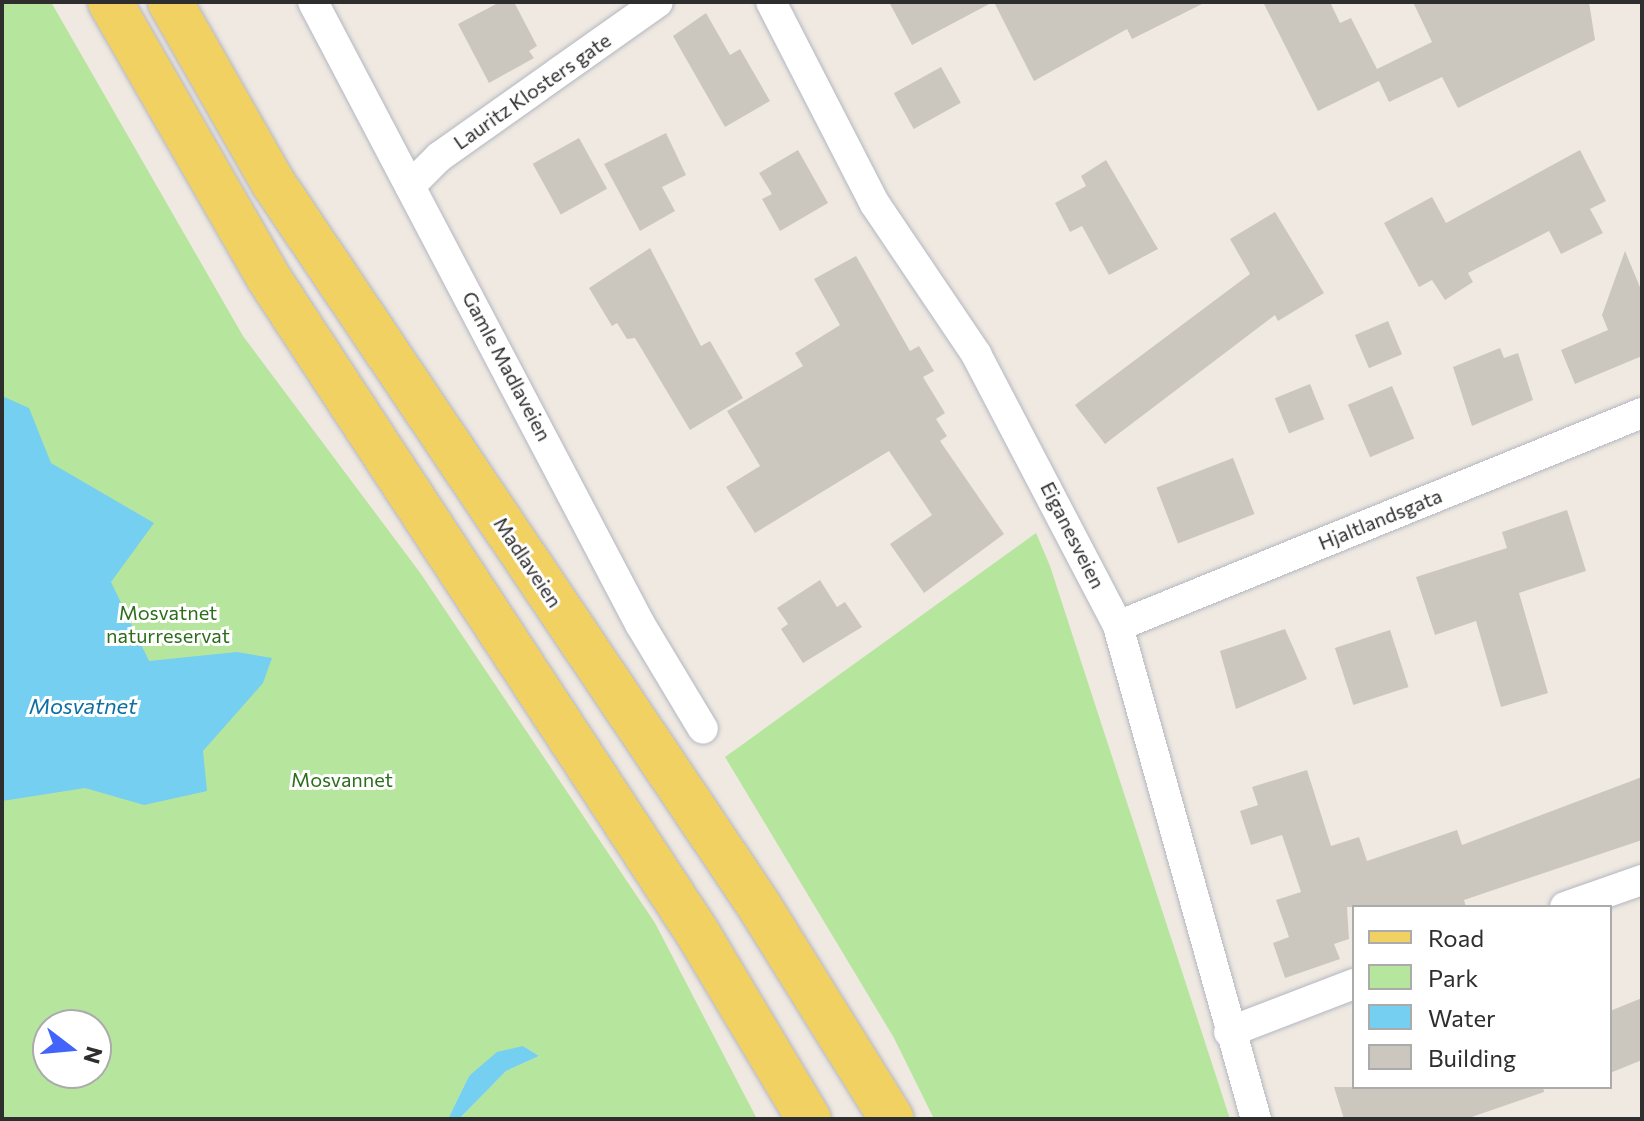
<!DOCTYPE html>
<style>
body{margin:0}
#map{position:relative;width:1644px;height:1121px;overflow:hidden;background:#efe9e1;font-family:Commissioner,sans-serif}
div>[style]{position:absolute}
.green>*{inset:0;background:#b6e59e}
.water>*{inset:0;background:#75cff0}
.building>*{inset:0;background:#cbc7bf;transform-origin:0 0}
.roads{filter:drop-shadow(0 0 2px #b4b7c1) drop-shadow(0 0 2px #b4b7c1)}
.street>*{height:30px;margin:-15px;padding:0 15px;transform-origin:15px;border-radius:15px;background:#fff}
.primary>*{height:44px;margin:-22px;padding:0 22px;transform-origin:22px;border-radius:22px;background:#f2d163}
span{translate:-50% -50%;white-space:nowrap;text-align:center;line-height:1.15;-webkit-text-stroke:6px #fff;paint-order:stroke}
.street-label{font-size:20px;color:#2e2e2e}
.park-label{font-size:20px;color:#2c6e1b}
.water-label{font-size:22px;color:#0d6fa3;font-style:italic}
.frame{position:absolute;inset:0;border:4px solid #2e2e2e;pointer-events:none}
.legend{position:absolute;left:1352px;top:905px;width:260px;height:184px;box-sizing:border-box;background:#fff;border:2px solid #ababab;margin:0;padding:10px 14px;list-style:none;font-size:24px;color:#2e2e2e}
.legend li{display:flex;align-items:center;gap:16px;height:40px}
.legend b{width:40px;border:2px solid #ababab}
.north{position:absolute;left:32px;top:1009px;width:80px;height:80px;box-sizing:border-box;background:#fff;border:2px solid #ababab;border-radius:50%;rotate:106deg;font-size:22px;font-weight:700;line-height:32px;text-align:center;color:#2e2e2e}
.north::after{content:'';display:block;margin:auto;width:28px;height:36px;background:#4264fb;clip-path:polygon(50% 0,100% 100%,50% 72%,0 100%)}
</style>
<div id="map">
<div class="green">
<i style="clip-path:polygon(evenodd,2px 2px,51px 2px,243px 336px,421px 574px,655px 923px,757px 1119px,459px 1119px,506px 1071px,539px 1056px,523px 1046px,469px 1076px,448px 1119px,2px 1119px,2px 2px,48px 1025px,96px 1025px,96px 1073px,48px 1073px,48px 1025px)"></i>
<i style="clip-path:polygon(1036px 533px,1050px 566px,1230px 1119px,934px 1119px,894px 1038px,725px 757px)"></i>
</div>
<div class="water">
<i style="clip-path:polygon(2px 396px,29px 408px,51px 463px,154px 523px,111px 582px,149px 661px,237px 652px,272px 658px,263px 683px,203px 751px,207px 791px,144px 805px,85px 788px,2px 801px)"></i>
<i style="clip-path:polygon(523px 1046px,539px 1056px,506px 1071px,459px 1119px,448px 1119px,469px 1076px,497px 1052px)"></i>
</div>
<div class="building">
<i style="clip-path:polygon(500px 2px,514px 2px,537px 46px,529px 51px,534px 58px,489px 83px,458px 24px)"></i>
<i style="clip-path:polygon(889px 2px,993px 2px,912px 45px)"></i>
<i style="clip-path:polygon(994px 2px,1206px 2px,1132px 39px,1127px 29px,1034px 81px)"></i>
<i style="clip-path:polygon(1263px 2px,1330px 2px,1340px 23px,1351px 18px,1377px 69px,1432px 42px,1413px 2px,1589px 2px,1595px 40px,1458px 108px,1442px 77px,1389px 102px,1379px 81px,1318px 111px)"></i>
<i style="clip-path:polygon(706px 13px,730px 55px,740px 49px,770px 101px,725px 127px,673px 36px)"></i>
<i style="left:941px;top:67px;width:41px;height:54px;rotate:61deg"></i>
<i style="clip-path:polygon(666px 133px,686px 175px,662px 187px,675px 211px,640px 231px,604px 164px)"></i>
<i style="left:579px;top:138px;width:58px;height:53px;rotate:61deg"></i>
<i style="clip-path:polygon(798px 150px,828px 203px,780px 231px,762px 199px,772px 194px,759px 173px)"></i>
<i style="clip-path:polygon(1580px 150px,1606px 201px,1590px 209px,1603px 233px,1561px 254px,1549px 231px,1468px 273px,1473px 282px,1445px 300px,1432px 280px,1419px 287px,1384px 223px,1432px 197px,1446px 223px)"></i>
<i style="clip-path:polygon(1106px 160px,1158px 249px,1109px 275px,1082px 226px,1070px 232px,1055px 203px,1086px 186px,1081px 176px)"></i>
<i style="clip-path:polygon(1275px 212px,1324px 293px,1278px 321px,1275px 315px,1105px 444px,1075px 405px,1250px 274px,1230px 239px)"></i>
<i style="clip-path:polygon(650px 248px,701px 346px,710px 341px,743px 398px,690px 430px,635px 338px,627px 339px,617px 323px,612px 326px,589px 288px)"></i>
<i style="clip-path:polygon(1625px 251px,1642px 292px,1642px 356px,1575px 384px,1561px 350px,1608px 330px,1602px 315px)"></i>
<i style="clip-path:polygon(856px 256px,910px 351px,919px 346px,934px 371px,923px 377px,945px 413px,936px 419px,947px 436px,940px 441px,1004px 534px,924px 593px,890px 544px,932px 515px,889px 451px,755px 533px,726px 487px,760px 466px,727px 411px,803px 366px,795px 353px,840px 325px,814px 279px)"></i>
<i style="left:1388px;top:321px;width:36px;height:36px;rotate:67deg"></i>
<i style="clip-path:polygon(1500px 348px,1504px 358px,1518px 353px,1533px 400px,1472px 426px,1453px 367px)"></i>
<i style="left:1310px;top:384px;width:38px;height:38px;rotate:68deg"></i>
<i style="left:1392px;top:386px;width:57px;height:48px;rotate:67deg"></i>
<i style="left:1233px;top:458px;width:60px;height:82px;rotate:69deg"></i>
<i style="clip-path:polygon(1567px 510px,1586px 571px,1519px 593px,1548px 693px,1501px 707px,1476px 621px,1435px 635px,1416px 577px,1507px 548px,1502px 532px)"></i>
<i style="clip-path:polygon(820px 580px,837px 607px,845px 602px,862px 627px,803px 663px,781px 629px,788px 624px,777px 608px)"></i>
<i style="clip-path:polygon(1285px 629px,1307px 679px,1236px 709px,1220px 651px)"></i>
<i style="left:1390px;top:630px;width:60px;height:58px;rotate:72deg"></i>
<i style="clip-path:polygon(1307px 770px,1331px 846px,1359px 837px,1367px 861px,1457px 830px,1462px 845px,1642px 777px,1642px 840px,1464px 900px,1466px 907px,1347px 907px,1349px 939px,1334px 944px,1340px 959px,1285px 978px,1273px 943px,1289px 937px,1276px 900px,1301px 892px,1282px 835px,1251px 845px,1240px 811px,1258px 805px,1252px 787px)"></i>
<i style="clip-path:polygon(1642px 998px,1642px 1060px,1610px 1073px,1610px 1011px)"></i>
<i style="clip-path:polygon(1334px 1087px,1543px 1087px,1544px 1092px,1466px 1119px,1344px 1119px)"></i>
</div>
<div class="roads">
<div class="street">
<i style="left:313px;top:2px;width:703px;rotate:62.27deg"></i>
<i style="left:640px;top:624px;width:122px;rotate:59deg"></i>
<i style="left:771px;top:2px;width:227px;rotate:62.8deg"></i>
<i style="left:875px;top:204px;width:181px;rotate:56deg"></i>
<i style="left:976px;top:354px;width:307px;rotate:62.4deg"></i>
<i style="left:1118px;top:626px;width:512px;rotate:74.36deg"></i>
<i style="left:410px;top:186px;width:41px;rotate:-45deg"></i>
<i style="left:439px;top:157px;width:268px;rotate:-35.3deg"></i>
<i style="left:1118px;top:626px;width:566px;rotate:-22.12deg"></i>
<i style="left:1565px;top:907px;width:82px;rotate:-19.3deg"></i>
<i style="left:1229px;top:1032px;width:134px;rotate:-21deg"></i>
</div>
<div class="primary">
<i style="left:110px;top:2px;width:321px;rotate:60.1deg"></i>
<i style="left:270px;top:280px;width:779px;rotate:56.78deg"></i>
<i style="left:697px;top:932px;width:218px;rotate:59.1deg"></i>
<i style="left:170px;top:2px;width:210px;rotate:60.3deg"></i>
<i style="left:274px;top:184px;width:868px;rotate:56.09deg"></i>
<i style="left:758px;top:904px;width:253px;rotate:58.1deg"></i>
</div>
</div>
<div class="street-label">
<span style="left:532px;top:91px;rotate:-35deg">Lauritz Klosters gate</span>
<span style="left:507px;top:366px;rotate:62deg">Gamle Madlaveien</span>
<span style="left:1380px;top:519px;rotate:-22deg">Hjaltlandsgata</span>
<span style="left:1073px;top:535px;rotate:63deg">Eiganesveien</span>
<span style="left:528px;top:562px;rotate:56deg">Madlaveien</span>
</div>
<div class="park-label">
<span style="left:168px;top:624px">Mosvatnet<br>naturreservat</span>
<span style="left:342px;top:779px">Mosvannet</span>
</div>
<div class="water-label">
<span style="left:83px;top:706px">Mosvatnet</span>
</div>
<div class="frame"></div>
<ul class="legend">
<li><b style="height:10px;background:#f2d163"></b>Road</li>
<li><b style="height:22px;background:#b6e59e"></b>Park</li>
<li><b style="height:22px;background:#75cff0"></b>Water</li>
<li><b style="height:22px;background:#cbc7bf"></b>Building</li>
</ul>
<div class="north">N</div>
</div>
